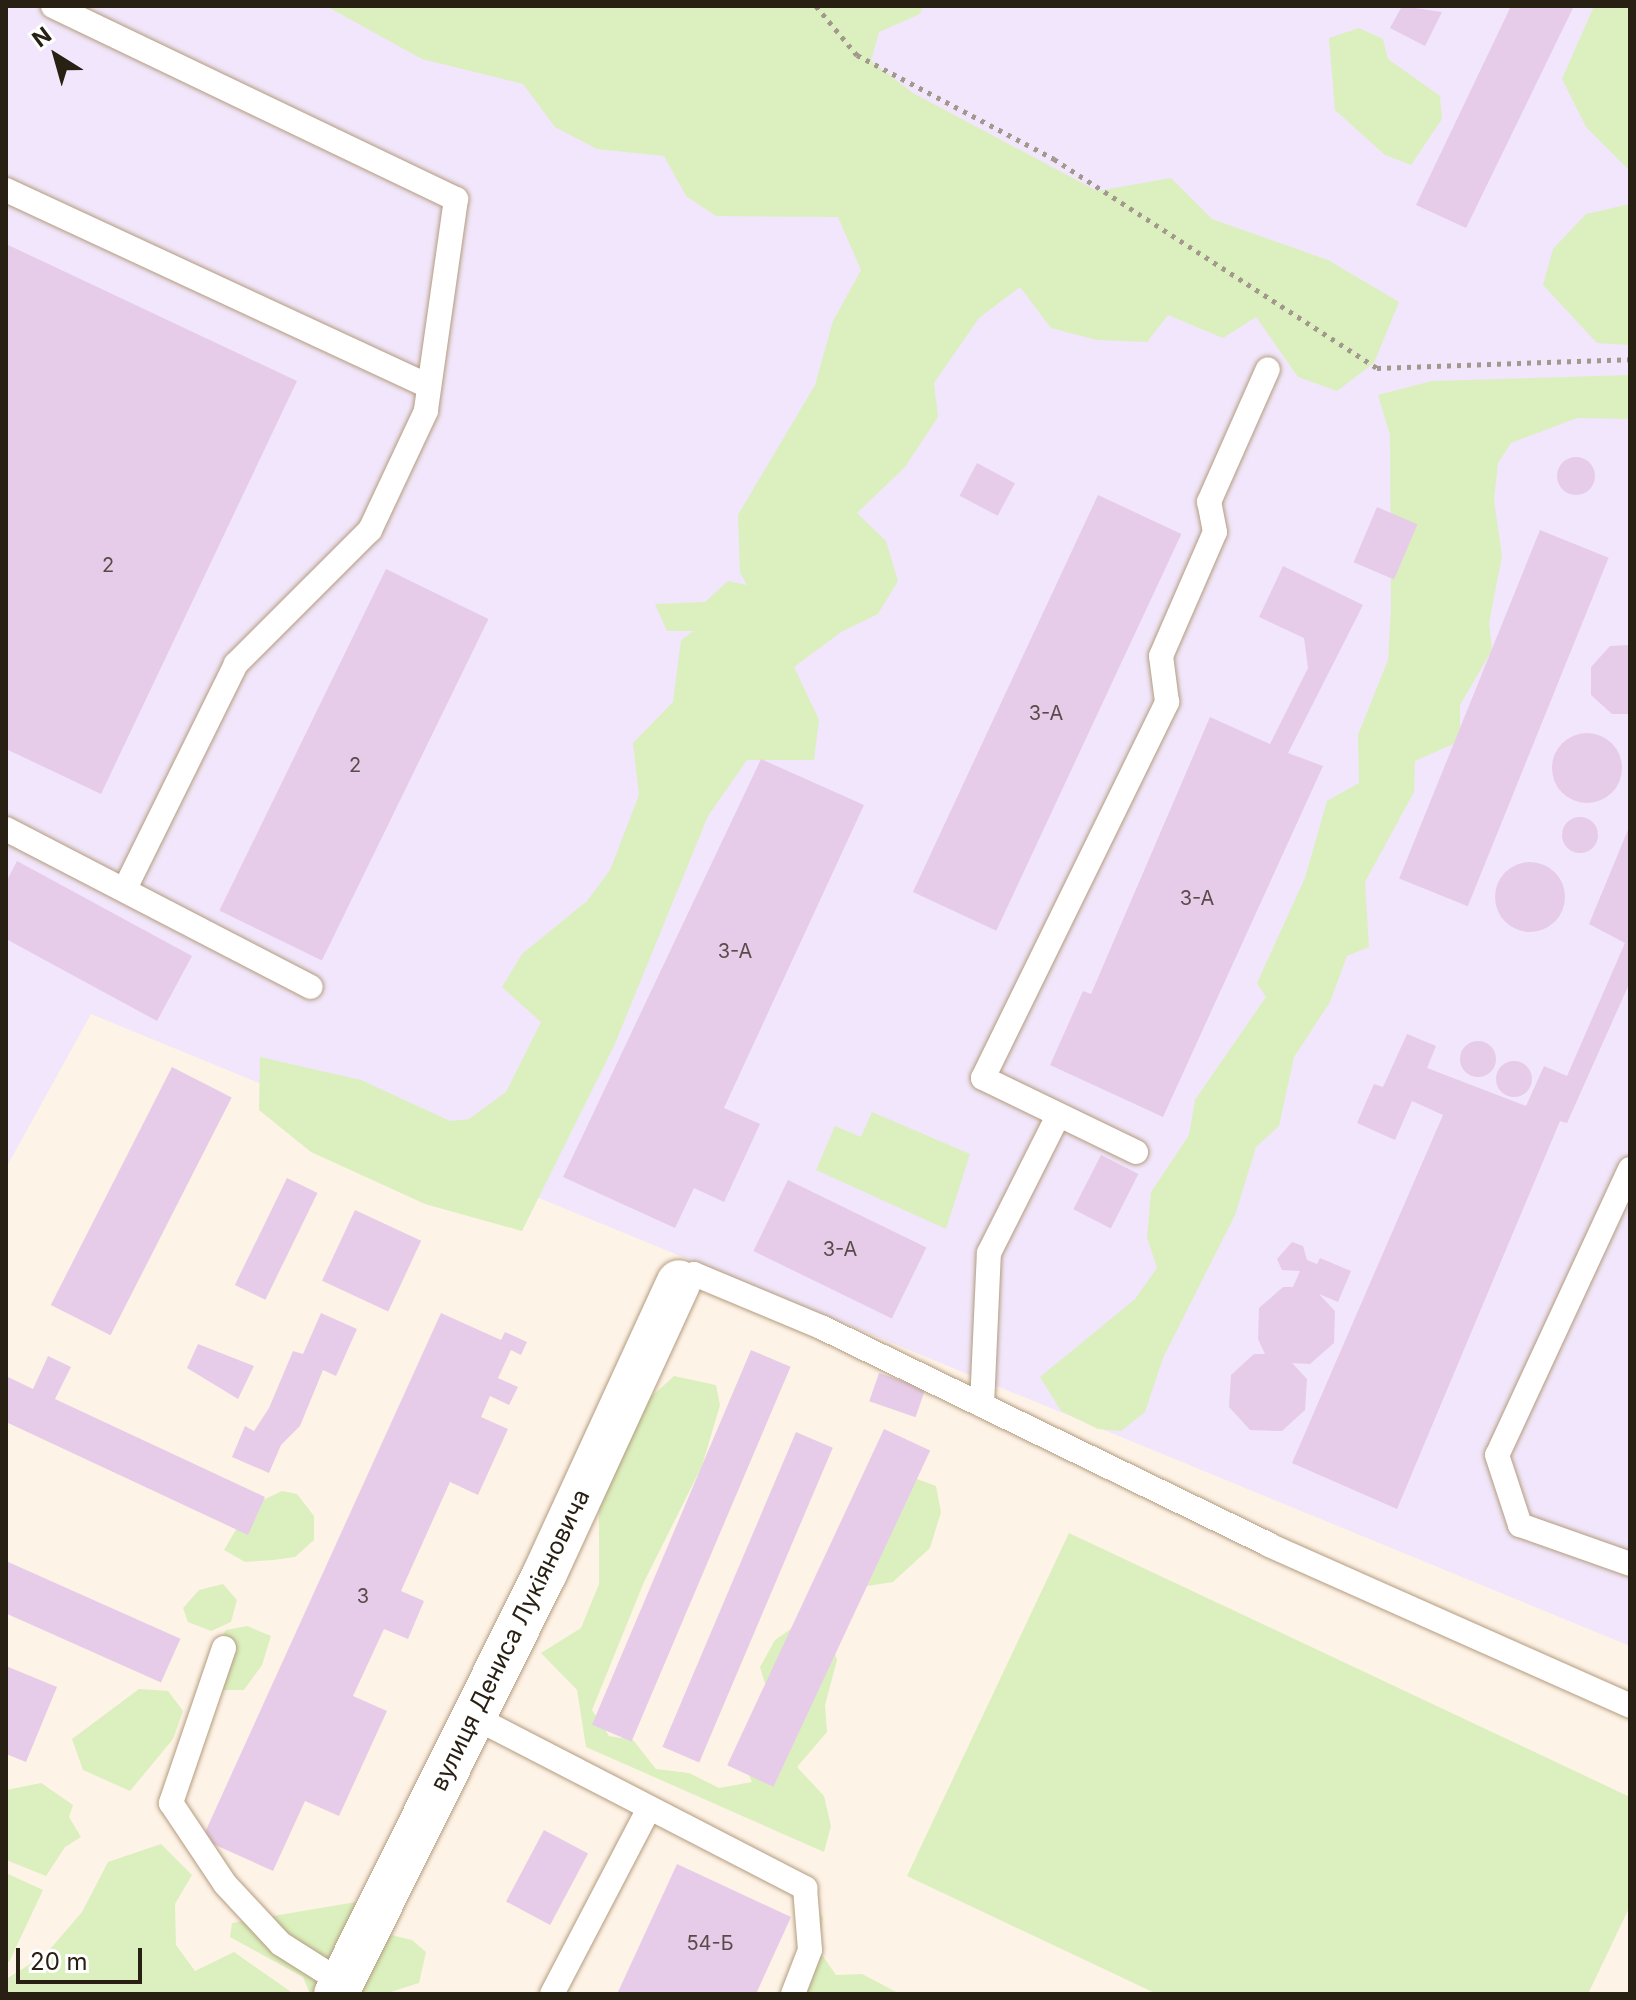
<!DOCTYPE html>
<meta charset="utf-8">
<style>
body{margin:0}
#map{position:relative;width:1636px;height:2000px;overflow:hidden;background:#fef3e7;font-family:Inter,sans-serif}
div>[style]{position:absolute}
.industrial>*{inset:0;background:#f1e6fb}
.green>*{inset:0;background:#dbf0be}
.building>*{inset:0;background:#e7cce9;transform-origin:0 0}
.round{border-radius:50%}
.path>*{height:5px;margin-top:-2.5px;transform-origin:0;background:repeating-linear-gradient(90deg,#a3988c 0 4px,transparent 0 10px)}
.roads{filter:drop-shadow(0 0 2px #b49c7f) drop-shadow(0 0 2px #b49c7f)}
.service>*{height:24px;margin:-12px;padding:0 12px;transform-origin:12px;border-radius:12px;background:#fff}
.minor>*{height:44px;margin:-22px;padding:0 22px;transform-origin:22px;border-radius:22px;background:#fff}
span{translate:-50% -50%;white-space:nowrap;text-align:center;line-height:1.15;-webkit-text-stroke:6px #fff;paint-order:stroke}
.number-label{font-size:20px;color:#584b49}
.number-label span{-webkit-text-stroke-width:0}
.street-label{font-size:24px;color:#292014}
.frame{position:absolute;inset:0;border:8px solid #292014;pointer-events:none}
.north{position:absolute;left:16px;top:16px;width:80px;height:80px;-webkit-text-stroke:6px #fff;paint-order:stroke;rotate:323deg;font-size:22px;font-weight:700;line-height:32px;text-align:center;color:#292014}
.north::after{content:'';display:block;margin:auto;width:28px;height:36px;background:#292014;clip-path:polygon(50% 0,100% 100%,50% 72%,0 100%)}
.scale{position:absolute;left:16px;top:1948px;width:126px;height:36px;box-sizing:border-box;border:4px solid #292014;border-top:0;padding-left:10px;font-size:24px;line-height:28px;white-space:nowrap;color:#292014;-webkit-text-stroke:6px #fff;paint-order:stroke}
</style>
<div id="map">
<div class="industrial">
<i style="clip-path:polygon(6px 6px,1630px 6px,1630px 1646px,91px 1014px,6px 1168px)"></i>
</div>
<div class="green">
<i style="clip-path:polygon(326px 6px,923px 6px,920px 14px,879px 32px,871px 61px,913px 93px,1097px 191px,1171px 178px,1212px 219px,1328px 260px,1399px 302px,1374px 363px,1337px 391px,1298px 377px,1256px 317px,1223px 338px,1168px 315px,1147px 342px,1097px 340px,1051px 328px,1020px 287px,979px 318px,934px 383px,938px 417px,905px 467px,857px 513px,886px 541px,898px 581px,878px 614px,841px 632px,794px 667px,819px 720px,814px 760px,747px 760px,708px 816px,614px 1046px,522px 1231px,425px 1204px,311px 1152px,259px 1110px,260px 1057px,361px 1080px,450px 1121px,469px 1119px,506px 1092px,541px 1022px,502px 987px,522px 954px,587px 901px,610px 870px,639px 795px,633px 743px,673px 702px,681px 640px,694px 631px,667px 631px,655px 604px,705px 602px,728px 581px,747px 585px,740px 572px,738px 515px,815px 385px,833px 321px,861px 270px,838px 217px,716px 216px,686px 196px,664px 156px,597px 149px,555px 127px,523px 84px,422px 59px)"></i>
<i style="clip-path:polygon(1594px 6px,1630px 6px,1630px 171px,1586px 127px,1562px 79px)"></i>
<i style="clip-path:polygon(1359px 28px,1383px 39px,1388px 59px,1440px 96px,1442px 119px,1411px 165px,1385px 155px,1335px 110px,1329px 38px)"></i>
<i style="clip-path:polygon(1630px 204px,1630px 345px,1597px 343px,1543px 285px,1553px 249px,1586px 214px)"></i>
<i style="clip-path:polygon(1630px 375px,1630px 419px,1577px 418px,1511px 443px,1498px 463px,1494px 500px,1502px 556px,1489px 623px,1492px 650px,1460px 705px,1460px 741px,1415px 761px,1414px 792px,1365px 882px,1369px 947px,1347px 956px,1330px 1002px,1294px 1057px,1279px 1126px,1256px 1147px,1235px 1215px,1163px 1358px,1145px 1412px,1121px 1431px,1098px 1429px,1061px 1411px,1040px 1377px,1135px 1299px,1157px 1268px,1147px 1237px,1151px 1192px,1189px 1135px,1195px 1100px,1266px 997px,1257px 983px,1305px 878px,1327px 801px,1359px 783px,1358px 735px,1388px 660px,1391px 610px,1390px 435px,1378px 395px,1432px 381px)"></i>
<i style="clip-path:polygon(872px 1112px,970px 1154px,946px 1229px,816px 1170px,835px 1126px,861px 1137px)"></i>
<i style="clip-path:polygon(674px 1376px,716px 1385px,720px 1405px,702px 1466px,644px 1582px,592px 1710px,609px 1736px,633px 1740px,656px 1769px,689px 1773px,719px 1788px,752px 1782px,742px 1760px,766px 1687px,760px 1667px,775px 1640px,802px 1621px,827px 1628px,837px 1660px,825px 1705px,827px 1732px,797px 1767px,824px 1796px,831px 1826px,824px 1852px,586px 1747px,577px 1690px,541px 1653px,581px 1628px,599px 1584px,599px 1495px,642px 1405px)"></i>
<i style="clip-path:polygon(895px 1471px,936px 1486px,941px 1512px,930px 1548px,893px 1582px,848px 1589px)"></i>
<i style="clip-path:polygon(282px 1491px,297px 1494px,314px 1516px,314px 1540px,295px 1557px,273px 1560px,245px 1562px,224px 1550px,250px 1506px)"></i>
<i style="clip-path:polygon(1069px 1533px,1630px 1797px,1630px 1906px,1588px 1994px,1157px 1994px,907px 1876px)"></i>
<i style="clip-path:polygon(223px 1584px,237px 1600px,231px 1622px,211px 1631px,188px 1622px,183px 1608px,199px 1590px)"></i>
<i style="clip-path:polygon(247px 1626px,271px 1636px,262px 1665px,244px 1690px,220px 1690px,211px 1653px,226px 1630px)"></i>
<i style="clip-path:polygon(139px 1689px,168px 1691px,183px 1711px,173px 1739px,130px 1791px,83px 1770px,72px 1739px)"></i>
<i style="clip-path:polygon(41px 1783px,73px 1805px,69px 1817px,81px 1837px,65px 1847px,46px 1876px,6px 1860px,6px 1790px)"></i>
<i style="clip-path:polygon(161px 1844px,192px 1875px,175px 1904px,176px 1945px,195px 1971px,234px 1952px,294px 1994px,6px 1994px,6px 1979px,45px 1955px,82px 1912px,108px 1862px)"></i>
<i style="clip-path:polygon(6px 1873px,43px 1890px,9px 1962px,6px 1961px)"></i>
<i style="clip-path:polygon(791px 1888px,805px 1888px,823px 1918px,818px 1949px,836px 1975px,862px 1974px,900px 1994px,788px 1994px,807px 1958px)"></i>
<i style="clip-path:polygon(356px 1902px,375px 1931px,412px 1940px,426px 1952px,419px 1983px,384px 1994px,310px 1994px,303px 1977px,230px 1937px,232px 1923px)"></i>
</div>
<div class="building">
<i style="clip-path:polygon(1402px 6px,1442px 12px,1425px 46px,1390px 28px)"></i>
<i style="clip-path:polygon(1511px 6px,1574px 6px,1466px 228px,1416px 205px)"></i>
<i style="clip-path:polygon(6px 244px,297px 381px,101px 794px,6px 749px)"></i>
<i class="round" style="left:1557px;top:457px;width:38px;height:38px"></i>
<i style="left:977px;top:463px;width:43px;height:37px;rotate:28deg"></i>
<i style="left:1098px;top:495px;width:92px;height:438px;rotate:25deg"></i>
<i style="left:1377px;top:507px;width:44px;height:60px;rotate:23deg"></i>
<i style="left:1540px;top:530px;width:74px;height:376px;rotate:22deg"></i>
<i style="clip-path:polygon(1283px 566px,1363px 605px,1288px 753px,1323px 766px,1163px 1117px,1050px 1065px,1083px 991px,1091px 994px,1210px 717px,1270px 744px,1308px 668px,1304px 638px,1259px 617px)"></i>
<i style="left:386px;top:569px;width:114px;height:380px;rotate:26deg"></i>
<i style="clip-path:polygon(1630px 645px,1630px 714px,1612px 714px,1591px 695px,1591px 667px,1610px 646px)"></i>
<i class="round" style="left:1552px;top:733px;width:70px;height:70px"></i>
<i style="clip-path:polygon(761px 759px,864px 805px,724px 1108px,760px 1124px,724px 1202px,694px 1188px,675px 1228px,563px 1177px)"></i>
<i class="round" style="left:1562px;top:817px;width:36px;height:36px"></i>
<i style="clip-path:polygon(1630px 825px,1630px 982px,1567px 1123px,1560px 1121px,1397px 1509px,1292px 1463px,1443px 1115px,1412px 1101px,1395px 1140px,1357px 1123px,1374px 1084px,1383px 1087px,1407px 1034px,1436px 1046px,1427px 1068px,1526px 1106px,1544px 1066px,1567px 1076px,1625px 943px,1589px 924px)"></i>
<i style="clip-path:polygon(17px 861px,192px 956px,157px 1021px,6px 939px,6px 882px)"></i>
<i class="round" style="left:1495px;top:862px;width:70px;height:70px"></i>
<i class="round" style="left:1460px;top:1041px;width:36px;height:36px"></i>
<i class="round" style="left:1496px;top:1061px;width:36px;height:36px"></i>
<i style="left:172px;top:1067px;width:67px;height:267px;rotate:27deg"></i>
<i style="left:1101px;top:1155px;width:42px;height:61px;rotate:27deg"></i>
<i style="left:287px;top:1178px;width:34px;height:119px;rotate:26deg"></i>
<i style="left:788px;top:1180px;width:154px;height:79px;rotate:26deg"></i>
<i style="left:355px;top:1210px;width:73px;height:78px;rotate:25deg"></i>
<i style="clip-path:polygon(1292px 1242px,1303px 1246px,1307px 1260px,1317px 1264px,1320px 1258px,1351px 1271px,1338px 1302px,1319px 1294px,1335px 1311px,1334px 1343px,1310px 1364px,1292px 1363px,1307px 1379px,1305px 1410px,1282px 1431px,1250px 1430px,1229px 1407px,1231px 1375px,1254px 1354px,1265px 1354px,1258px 1339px,1259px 1308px,1283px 1287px,1293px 1287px,1300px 1271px,1282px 1270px,1277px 1259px)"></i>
<i style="clip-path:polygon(321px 1313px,357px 1329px,336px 1376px,323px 1370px,300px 1426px,281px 1445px,269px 1473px,232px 1457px,245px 1426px,254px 1431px,269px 1408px,293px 1351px,303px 1354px)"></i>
<i style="clip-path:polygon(441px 1313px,501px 1340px,505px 1332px,527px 1342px,521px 1355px,511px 1350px,498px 1378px,518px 1387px,509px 1405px,490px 1396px,481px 1417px,508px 1429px,478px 1495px,450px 1482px,401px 1591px,424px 1601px,408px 1639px,384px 1629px,353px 1696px,387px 1711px,339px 1816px,305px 1801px,273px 1871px,202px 1839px)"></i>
<i style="clip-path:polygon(198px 1344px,254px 1366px,238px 1399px,187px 1368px)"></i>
<i style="left:751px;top:1350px;width:43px;height:407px;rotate:23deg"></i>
<i style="clip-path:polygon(48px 1356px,71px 1367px,55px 1399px,265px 1497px,248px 1535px,6px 1422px,6px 1376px,33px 1389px)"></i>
<i style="left:879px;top:1373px;width:49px;height:30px;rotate:19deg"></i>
<i style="left:884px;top:1429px;width:51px;height:371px;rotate:25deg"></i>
<i style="left:796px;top:1432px;width:40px;height:342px;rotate:23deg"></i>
<i style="left:6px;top:1561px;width:191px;height:48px;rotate:24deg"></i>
<i style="clip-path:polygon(6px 1666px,57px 1687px,26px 1762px,6px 1754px)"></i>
<i style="left:544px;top:1830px;width:50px;height:81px;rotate:28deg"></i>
<i style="clip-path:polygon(677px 1864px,791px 1917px,756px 1994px,617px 1994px)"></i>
</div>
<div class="path">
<i style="left:816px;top:6px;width:64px;rotate:50.1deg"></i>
<i style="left:857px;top:55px;width:223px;rotate:27.8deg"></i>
<i style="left:1054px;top:159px;width:385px;rotate:32.9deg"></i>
<i style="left:1377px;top:368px;width:253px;rotate:-2deg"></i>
</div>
<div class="roads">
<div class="service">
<i style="left:53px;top:6px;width:447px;rotate:25.6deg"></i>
<i style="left:456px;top:199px;width:214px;rotate:98.1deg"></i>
<i style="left:426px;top:411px;width:132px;rotate:115.2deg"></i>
<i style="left:370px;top:530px;width:190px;rotate:135deg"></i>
<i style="left:236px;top:664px;width:249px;rotate:116.3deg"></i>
<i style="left:6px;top:190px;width:466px;rotate:24.9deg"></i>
<i style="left:6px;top:829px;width:343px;rotate:27.4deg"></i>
<i style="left:1136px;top:1152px;width:170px;rotate:-154.2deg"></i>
<i style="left:983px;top:1078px;width:419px;rotate:-63.9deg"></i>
<i style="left:1167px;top:702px;width:46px;rotate:-97.4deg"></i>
<i style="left:1161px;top:656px;width:135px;rotate:-66.5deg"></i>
<i style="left:1215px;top:532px;width:31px;rotate:-101deg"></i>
<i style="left:1209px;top:502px;width:145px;rotate:-66.1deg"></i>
<i style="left:1630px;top:1169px;width:315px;rotate:114.9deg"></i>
<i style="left:1497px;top:1455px;width:74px;rotate:71.8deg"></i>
<i style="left:1520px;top:1525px;width:117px;rotate:19.5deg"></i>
<i style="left:679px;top:1282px;width:17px;rotate:-28deg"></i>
<i style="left:694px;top:1274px;width:140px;rotate:22.7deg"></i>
<i style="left:823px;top:1328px;width:496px;rotate:25.9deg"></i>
<i style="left:1269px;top:1545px;width:395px;rotate:24deg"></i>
<i style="left:982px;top:1405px;width:152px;rotate:-87.4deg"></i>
<i style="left:989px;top:1253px;width:153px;rotate:-63.3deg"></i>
<i style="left:224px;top:1648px;width:164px;rotate:108.9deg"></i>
<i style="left:171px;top:1803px;width:97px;rotate:56.3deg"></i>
<i style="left:225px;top:1884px;width:82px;rotate:47deg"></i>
<i style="left:281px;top:1944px;width:71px;rotate:32.3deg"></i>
<i style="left:474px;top:1717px;width:373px;rotate:27.3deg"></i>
<i style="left:805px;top:1888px;width:62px;rotate:85.4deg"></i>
<i style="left:810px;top:1950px;width:47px;rotate:111.1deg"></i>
<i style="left:552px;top:1994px;width:208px;rotate:-62.4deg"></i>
</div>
<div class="minor">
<i style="left:336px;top:1994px;width:470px;rotate:-63.6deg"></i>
<i style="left:545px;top:1573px;width:320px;rotate:-65.3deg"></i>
</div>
</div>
<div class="number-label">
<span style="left:108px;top:565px">2</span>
<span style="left:1046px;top:713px">3-А</span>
<span style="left:355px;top:765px">2</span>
<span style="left:1197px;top:898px">3-А</span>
<span style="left:735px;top:951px">3-А</span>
<span style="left:840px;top:1249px">3-А</span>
<span style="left:363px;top:1596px">3</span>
<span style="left:710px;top:1943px">54-Б</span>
</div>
<div class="street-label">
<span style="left:510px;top:1640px;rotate:-64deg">вулиця Дениса Лукіяновича</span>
</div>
<div class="frame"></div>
<div class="north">N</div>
<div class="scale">20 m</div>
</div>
